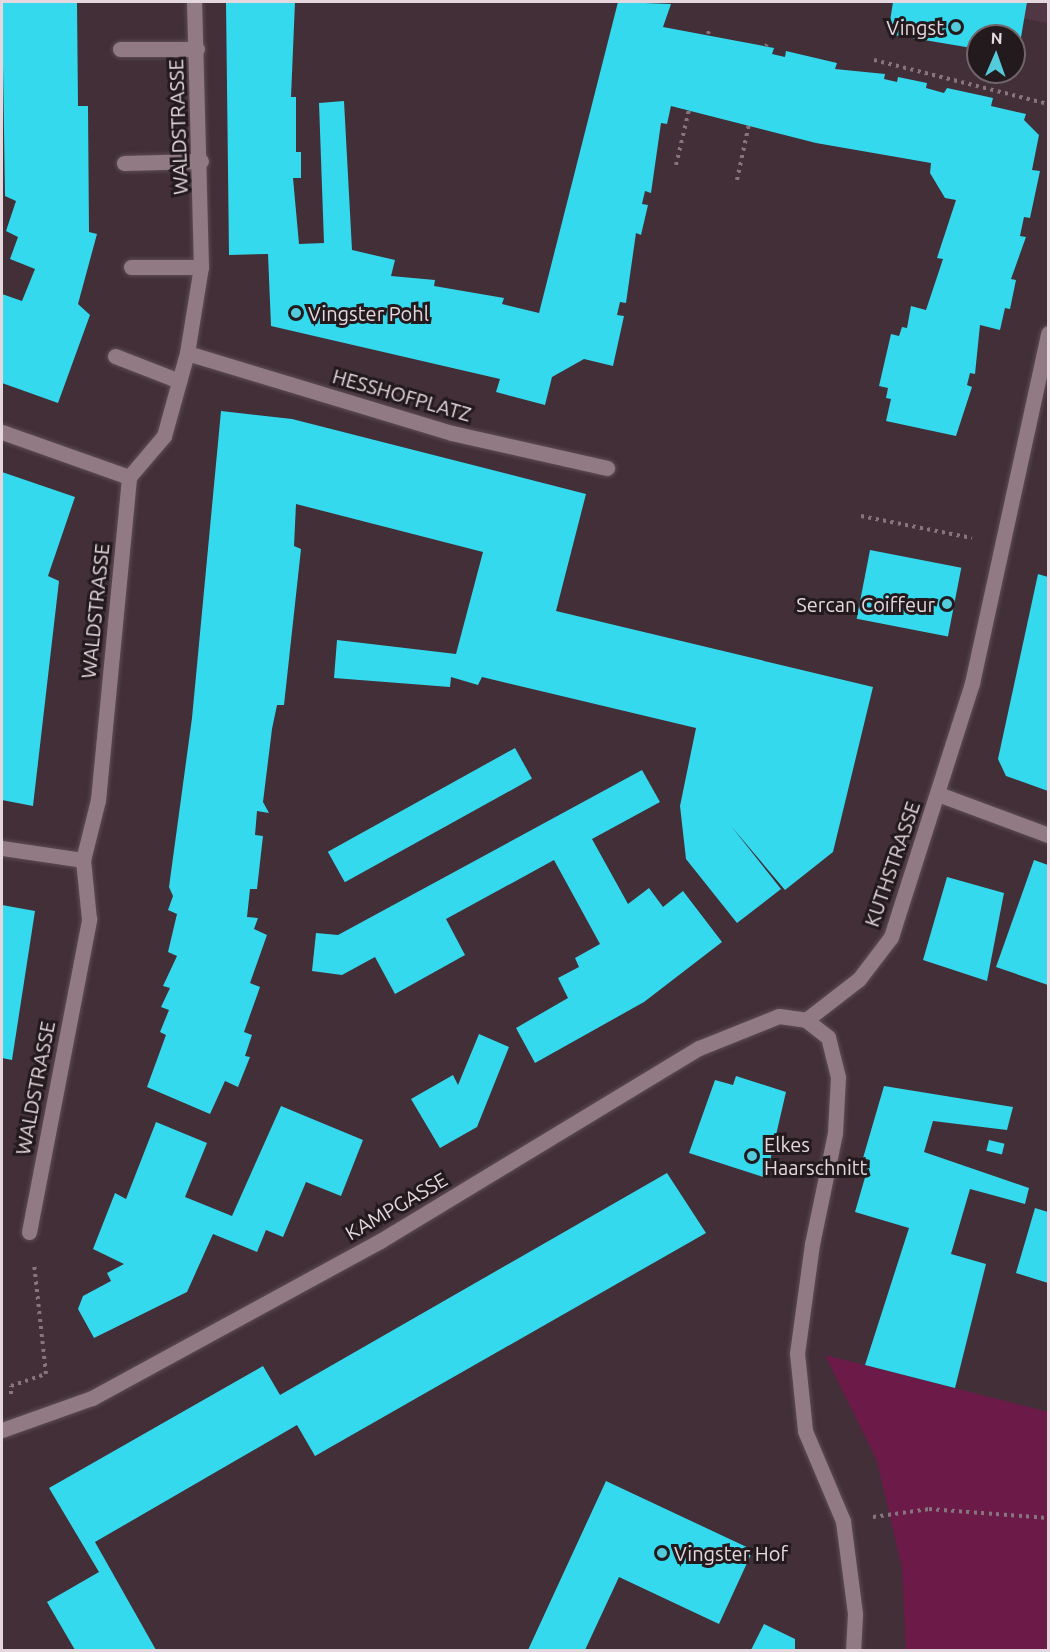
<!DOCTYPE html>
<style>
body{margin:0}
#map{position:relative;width:1050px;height:1652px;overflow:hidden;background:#422f38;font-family:Ubuntu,sans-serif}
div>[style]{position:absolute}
.built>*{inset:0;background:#513743}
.green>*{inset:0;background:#6c1b49}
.building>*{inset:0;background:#35d9ed;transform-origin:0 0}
.path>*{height:4px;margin-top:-2px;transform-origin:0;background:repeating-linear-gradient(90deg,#86757d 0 3px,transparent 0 7.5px)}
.roads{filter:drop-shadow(0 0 2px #5d4d54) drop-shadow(0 0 2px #5d4d54)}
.minor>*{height:15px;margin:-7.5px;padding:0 7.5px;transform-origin:7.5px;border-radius:7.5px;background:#917a84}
.dots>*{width:16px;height:16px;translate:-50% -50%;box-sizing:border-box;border:3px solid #231a1e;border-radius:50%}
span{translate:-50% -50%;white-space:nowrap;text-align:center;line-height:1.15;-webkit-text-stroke:6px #231a1e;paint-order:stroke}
.poi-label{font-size:20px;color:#e4d7dd}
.right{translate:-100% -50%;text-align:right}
.left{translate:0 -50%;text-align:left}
.street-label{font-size:20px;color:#e4d7dd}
.frame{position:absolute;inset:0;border:3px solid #e4d7dd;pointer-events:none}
.north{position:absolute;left:966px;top:24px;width:60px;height:60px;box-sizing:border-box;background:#231a1e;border:2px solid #70666a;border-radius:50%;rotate:2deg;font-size:16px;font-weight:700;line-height:24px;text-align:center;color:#e4d7dd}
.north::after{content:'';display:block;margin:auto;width:21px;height:27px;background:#53cbdb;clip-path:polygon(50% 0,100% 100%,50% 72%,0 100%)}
</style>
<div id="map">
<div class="built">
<i style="clip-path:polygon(909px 2px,1048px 2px,1048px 23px,1025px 19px)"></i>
</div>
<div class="green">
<i style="clip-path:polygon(825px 1355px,1048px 1412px,1048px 1650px,906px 1650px,902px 1568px,877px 1461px)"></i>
</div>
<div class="building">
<i style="clip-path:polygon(2px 2px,77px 2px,78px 106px,88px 106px,89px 232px,97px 234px,78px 304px,90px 315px,58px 403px,2px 383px,2px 294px,22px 301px,35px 269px,10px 259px,18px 237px,6px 231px,16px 201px,5px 196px)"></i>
<i style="clip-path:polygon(226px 2px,295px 2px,291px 97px,296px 97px,296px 152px,301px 152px,301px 178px,293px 178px,299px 244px,324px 243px,319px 103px,344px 101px,352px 250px,395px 260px,391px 276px,435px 280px,434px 286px,504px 298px,502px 304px,539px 313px,618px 2px,671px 4px,663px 27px,774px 48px,772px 54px,785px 57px,786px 51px,837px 63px,835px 69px,885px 74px,884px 79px,897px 82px,898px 77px,927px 83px,926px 88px,944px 93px,947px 88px,993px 98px,991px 106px,1026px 114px,1024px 120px,1039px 135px,1032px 170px,1040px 171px,1030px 218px,1024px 217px,1020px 236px,1026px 237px,1011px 279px,1016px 280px,1010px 309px,1005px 308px,1000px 330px,980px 325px,975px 374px,970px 373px,967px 385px,972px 387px,956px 436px,886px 421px,891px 399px,886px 398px,888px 388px,879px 386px,891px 334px,899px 336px,902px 327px,907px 328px,911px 306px,926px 310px,943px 259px,937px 258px,956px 200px,945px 198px,930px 173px,931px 163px,816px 143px,671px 106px,667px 124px,661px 123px,651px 193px,645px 191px,642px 204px,648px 205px,641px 235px,636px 233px,626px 303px,620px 302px,617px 315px,624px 316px,613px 366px,584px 359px,552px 377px,545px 405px,496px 392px,500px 379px,271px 326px,268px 254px,229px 255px)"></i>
<i style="clip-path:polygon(893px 2px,1027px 2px,1018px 55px,1014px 36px,978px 36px,978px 49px,888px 34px)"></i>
<i style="clip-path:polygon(221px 411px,292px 419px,586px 494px,556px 611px,873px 687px,833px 852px,785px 890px,731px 826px,781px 889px,737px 923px,686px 859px,680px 806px,696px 728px,482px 677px,478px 685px,451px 677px,450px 687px,334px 678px,337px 640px,456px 654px,483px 552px,296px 504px,294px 546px,301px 549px,284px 705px,277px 705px,272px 729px,263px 802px,269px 813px,257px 811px,255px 835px,263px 836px,257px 889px,250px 889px,247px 917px,258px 918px,254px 929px,267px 935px,250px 983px,260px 987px,244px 1032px,252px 1035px,245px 1056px,250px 1057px,238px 1087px,225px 1081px,210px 1114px,147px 1087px,166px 1035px,160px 1032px,169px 1010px,161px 1007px,170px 988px,163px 986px,177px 956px,168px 952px,177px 914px,168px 910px,173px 896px,169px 887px,192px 718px)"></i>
<i style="clip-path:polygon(2px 472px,75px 497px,48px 576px,59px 581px,33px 806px,2px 800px)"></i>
<i style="left:870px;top:550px;width:93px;height:70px;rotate:11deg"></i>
<i style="clip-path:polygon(1038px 574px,1048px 577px,1048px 791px,1006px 776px,998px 759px)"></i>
<i style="left:515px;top:748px;width:35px;height:214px;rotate:61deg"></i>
<i style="clip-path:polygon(642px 770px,660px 802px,592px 839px,628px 904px,649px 888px,663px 907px,683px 891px,722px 942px,644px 1002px,535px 1063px,516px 1028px,568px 998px,558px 978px,579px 967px,575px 958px,600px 944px,554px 860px,446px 919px,465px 955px,395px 994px,375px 957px,342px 975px,312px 971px,316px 933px,338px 935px)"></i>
<i style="clip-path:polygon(1034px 860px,1048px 865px,1048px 985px,996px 967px)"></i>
<i style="clip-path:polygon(947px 877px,1004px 893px,987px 981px,923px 960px)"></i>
<i style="clip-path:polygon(2px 905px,35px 911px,12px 1060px,2px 1058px)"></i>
<i style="clip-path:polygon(479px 1034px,509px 1047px,477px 1127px,440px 1148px,411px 1099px,453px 1075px,458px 1085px)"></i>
<i style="clip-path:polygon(736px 1076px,786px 1092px,766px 1178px,689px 1153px,715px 1080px,733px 1085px)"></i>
<i style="clip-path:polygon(884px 1086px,1013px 1107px,1007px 1130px,933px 1121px,924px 1152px,1029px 1188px,1025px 1204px,970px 1189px,951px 1254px,986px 1264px,955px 1388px,865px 1365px,909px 1228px,855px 1212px,870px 1160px,863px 1158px)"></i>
<i style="clip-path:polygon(281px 1106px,363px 1140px,341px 1196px,306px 1182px,283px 1237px,266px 1230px,257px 1252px,213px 1234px,187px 1292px,94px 1338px,78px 1309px,83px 1296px,111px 1281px,107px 1273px,124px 1264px,93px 1249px,115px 1193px,126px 1199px,156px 1122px,207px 1143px,185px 1197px,232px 1216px)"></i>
<i style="left:989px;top:1140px;width:16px;height:11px;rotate:14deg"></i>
<i style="clip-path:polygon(667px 1173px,706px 1233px,315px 1456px,297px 1425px,95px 1542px,156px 1650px,75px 1650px,47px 1602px,99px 1572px,49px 1488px,263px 1366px,280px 1395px)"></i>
<i style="clip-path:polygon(1035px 1208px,1048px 1212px,1048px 1283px,1016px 1273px)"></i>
<i style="clip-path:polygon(606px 1481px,753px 1550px,719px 1624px,619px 1577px,585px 1650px,528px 1650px)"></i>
<i style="clip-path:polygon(764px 1624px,795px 1639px,795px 1650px,751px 1650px)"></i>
</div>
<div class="path">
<i style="left:708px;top:34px;width:3px;rotate:-72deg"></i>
<i style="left:766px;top:46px;width:2px;rotate:-63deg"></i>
<i style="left:874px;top:60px;width:179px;rotate:14.2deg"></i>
<i style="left:676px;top:165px;width:57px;rotate:-76.7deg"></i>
<i style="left:737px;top:180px;width:57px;rotate:-77.9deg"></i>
<i style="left:861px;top:516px;width:113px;rotate:11.2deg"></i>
<i style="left:11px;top:1394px;width:8px;rotate:-90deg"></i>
<i style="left:11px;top:1386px;width:37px;rotate:-19deg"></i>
<i style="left:46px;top:1374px;width:112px;rotate:-96.2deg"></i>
<i style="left:873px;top:1517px;width:57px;rotate:-8.1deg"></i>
<i style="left:929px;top:1509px;width:119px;rotate:4.3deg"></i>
</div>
<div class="roads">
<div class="minor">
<i style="left:120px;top:49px;width:77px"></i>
<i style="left:124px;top:163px;width:77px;rotate:-1.5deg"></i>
<i style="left:131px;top:267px;width:70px"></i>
<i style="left:187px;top:353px;width:277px;rotate:16.8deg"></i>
<i style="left:452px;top:433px;width:159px;rotate:12.7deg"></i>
<i style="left:115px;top:356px;width:69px;rotate:21.3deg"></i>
<i style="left:2px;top:432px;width:135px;rotate:19.5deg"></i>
<i style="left:938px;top:794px;width:117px;rotate:20.4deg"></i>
<i style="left:2px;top:848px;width:82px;rotate:8.4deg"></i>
<i style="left:806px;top:1020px;width:67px;rotate:-37.7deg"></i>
<i style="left:859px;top:979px;width:53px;rotate:-52.7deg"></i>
<i style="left:891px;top:937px;width:267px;rotate:-72.3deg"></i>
<i style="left:972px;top:683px;width:358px;rotate:-77.7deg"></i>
<i style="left:29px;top:1232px;width:319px;rotate:-79.1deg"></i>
<i style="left:89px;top:919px;width:59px;rotate:-95.8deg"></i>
<i style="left:83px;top:860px;width:62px;rotate:-76deg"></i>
<i style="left:98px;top:800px;width:324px;rotate:-84.5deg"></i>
<i style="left:129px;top:477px;width:54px;rotate:-49.5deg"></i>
<i style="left:164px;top:436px;width:86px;rotate:-74.5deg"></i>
<i style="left:187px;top:353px;width:87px;rotate:-80.8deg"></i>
<i style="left:201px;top:267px;width:265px;rotate:-91.5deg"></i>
<i style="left:2px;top:1430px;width:96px;rotate:-19.6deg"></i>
<i style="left:92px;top:1398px;width:328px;rotate:-28.6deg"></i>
<i style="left:380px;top:1241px;width:373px;rotate:-31.2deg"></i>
<i style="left:699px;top:1048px;width:86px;rotate:-21.8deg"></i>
<i style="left:779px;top:1016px;width:27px;rotate:8deg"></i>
<i style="left:806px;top:1020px;width:28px;rotate:38deg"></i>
<i style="left:828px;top:1037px;width:41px;rotate:76deg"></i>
<i style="left:838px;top:1077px;width:56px;rotate:93.1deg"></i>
<i style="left:835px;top:1133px;width:113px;rotate:101.7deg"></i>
<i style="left:812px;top:1244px;width:110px;rotate:97.8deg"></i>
<i style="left:797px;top:1353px;width:78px;rotate:84.1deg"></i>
<i style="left:805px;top:1431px;width:98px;rotate:67.1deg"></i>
<i style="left:843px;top:1521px;width:94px;rotate:82.6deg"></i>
<i style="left:855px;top:1614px;width:36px;rotate:93deg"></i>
</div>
</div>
<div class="dots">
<i style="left:956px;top:27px;background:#53cbdb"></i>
<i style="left:296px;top:313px;background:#53cbdb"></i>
<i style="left:947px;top:604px;background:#53cbdb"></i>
<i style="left:752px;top:1156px;background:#53cbdb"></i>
<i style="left:662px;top:1553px;background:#53cbdb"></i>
</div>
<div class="poi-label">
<span class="right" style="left:944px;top:27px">Vingst</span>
<span class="left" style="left:308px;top:313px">Vingster Pohl</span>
<span class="right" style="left:935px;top:604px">Sercan Coiffeur</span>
<span class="left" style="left:764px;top:1156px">Elkes<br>Haarschnitt</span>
<span class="left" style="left:674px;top:1553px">Vingster Hof</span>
</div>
<div class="street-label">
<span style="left:178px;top:127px;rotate:-92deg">WALDSTRASSE</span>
<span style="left:402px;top:395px;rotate:16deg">HESSHOFPLATZ</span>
<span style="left:95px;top:611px;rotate:-84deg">WALDSTRASSE</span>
<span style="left:892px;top:864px;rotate:-71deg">KUTHSTRASSE</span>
<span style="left:35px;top:1088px;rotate:-79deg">WALDSTRASSE</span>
<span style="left:396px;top:1206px;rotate:-30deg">KAMPGASSE</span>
</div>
<div class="frame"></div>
<div class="north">N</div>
</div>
